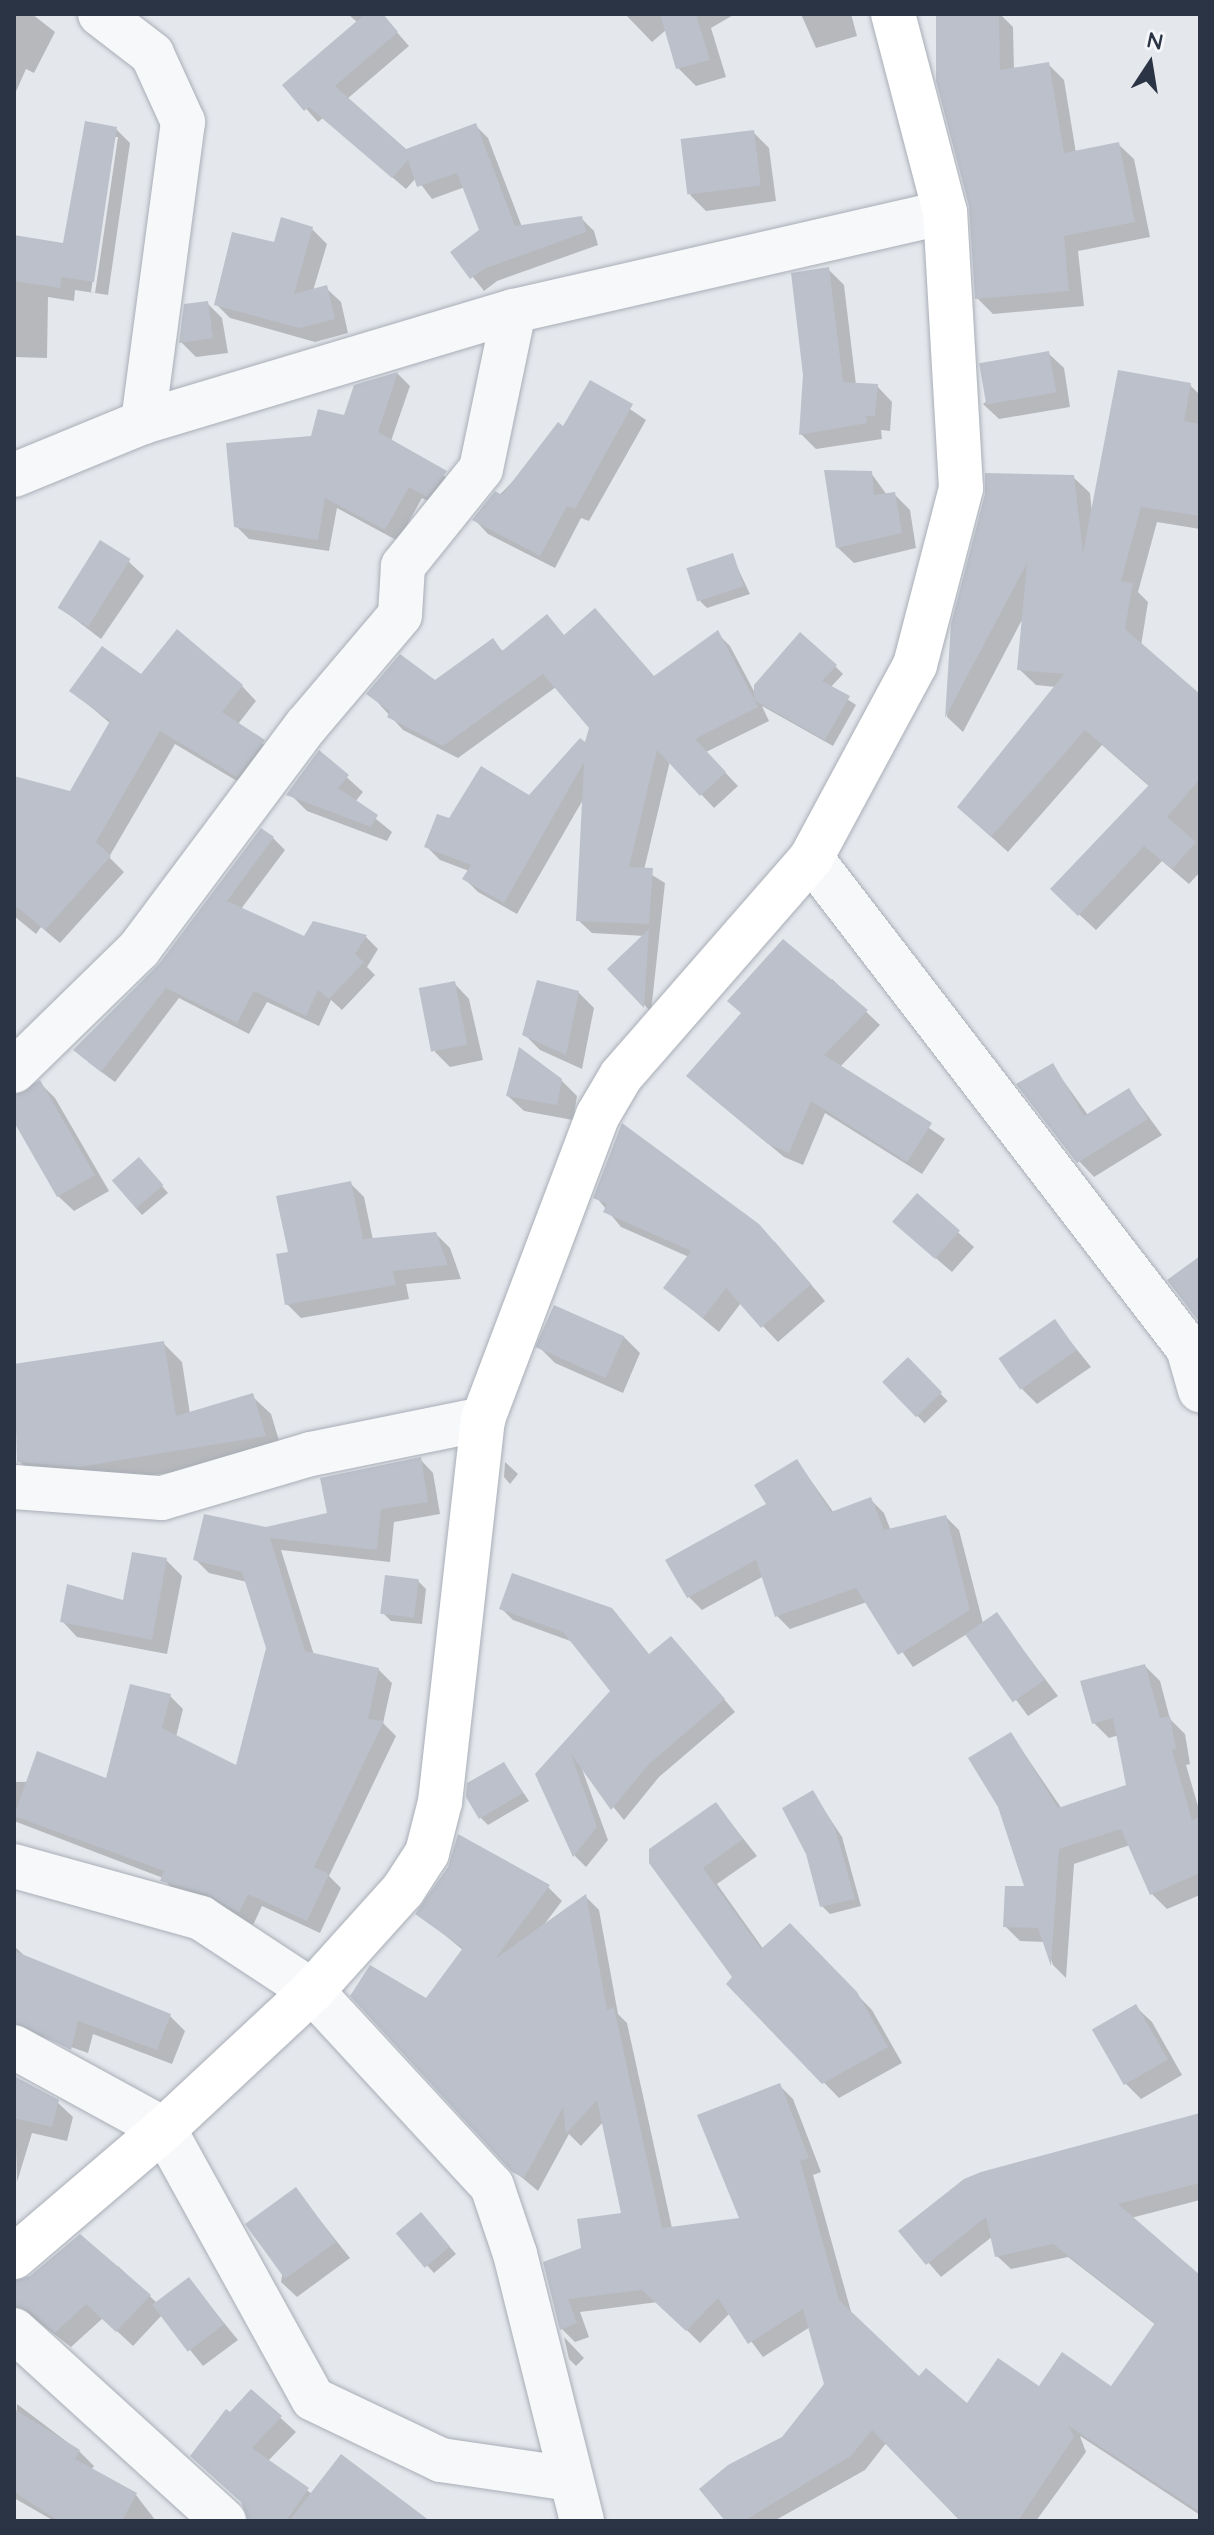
<!DOCTYPE html>
<style>
body{margin:0}
#map{position:relative;width:1214px;height:2535px;overflow:hidden;background:#e4e7ec;font-family:Quicksand,sans-serif}
div>[style]{position:absolute}
.shadow>*{inset:0;background:#0003;transform-origin:0 0}
.building>*{inset:0;background:#bbc0ca;transform-origin:0 0}
.roads{filter:drop-shadow(0 0 2px #a9aeb7) drop-shadow(0 0 2px #a9aeb7)}
.minor>*{height:44px;margin:-22px;padding:0 22px;transform-origin:22px;border-radius:22px;background:#f7f8fa}
.major>*{height:44px;margin:-22px;padding:0 22px;transform-origin:22px;border-radius:22px;background:#fff}
span{translate:-50% -50%;white-space:nowrap;text-align:center;line-height:1.15;-webkit-text-stroke:8px #f4f6f9;paint-order:stroke}
.frame{position:absolute;inset:0;border:16px solid #2b3445;pointer-events:none}
.north{position:absolute;left:1110px;top:24px;width:80px;height:80px;-webkit-text-stroke:6px #f4f6f9;paint-order:stroke;rotate:12deg;font-size:22px;font-weight:700;line-height:32px;text-align:center;color:#2b3445}
.north::after{content:'';display:block;margin:auto;width:28px;height:36px;background:#2b3445;clip-path:polygon(50% 0,100% 100%,50% 72%,0 100%)}
</style>
<div id="map">
<div class="shadow">
<i style="clip-path:polygon(14px 14px,32px 14px,55px 32px,34px 73px,26px 69px,14px 96px)"></i>
<i style="clip-path:polygon(348px 14px,381px 14px,409px 46px,347px 99px,406px 151px,475px 125px,488px 138px,522px 227px,581px 218px,594px 231px,598px 245px,497px 281px,484px 291px,453px 252px,481px 231px,465px 187px,432px 199px,416px 178px,406px 189px,323px 118px,318px 122px,285px 85px,358px 23px)"></i>
<i style="clip-path:polygon(625px 14px,735px 14px,711px 28px,726px 77px,696px 86px,678px 68px,666px 30px,652px 42px)"></i>
<i style="clip-path:polygon(801px 14px,851px 14px,857px 36px,816px 48px)"></i>
<i style="clip-path:polygon(938px 14px,1000px 14px,1013px 27px,1014px 70px,1048px 64px,1064px 80px,1076px 153px,1118px 144px,1134px 159px,1150px 237px,1078px 251px,1084px 306px,993px 314px,977px 298px,971px 206px)"></i>
<i style="clip-path:polygon(evenodd,116px 129px,130px 143px,108px 295px,75px 290px,74px 301px,48px 297px,47px 358px,14px 357px,14px 237px,64px 245px,116px 129px,114px 137px,118px 137px,95px 293px,91px 292px,114px 137px)"></i>
<i style="clip-path:polygon(753px 132px,769px 148px,776px 201px,706px 211px,690px 195px)"></i>
<i style="clip-path:polygon(312px 229px,327px 244px,313px 291px,326px 288px,341px 302px,348px 333px,315px 342px,230px 318px,216px 304px,275px 245px)"></i>
<i style="clip-path:polygon(828px 269px,844px 285px,856px 385px,877px 386px,892px 402px,890px 431px,881px 430px,882px 439px,816px 449px,801px 434px)"></i>
<i style="clip-path:polygon(207px 303px,222px 318px,228px 353px,196px 357px,181px 342px)"></i>
<i style="clip-path:polygon(1048px 353px,1064px 368px,1070px 407px,999px 419px,983px 404px)"></i>
<i style="clip-path:polygon(398px 374px,410px 386px,391px 441px,458px 485px,440px 508px,422px 498px,398px 541px,337px 508px,329px 551px,249px 539px,236px 526px,313px 438px,345px 417px,356px 387px)"></i>
<i style="clip-path:polygon(590px 382px,646px 420px,589px 521px,581px 518px,555px 568px,488px 534px,475px 520px,564px 429px)"></i>
<i style="clip-path:polygon(1190px 385px,1200px 395px,1200px 529px,1157px 522px,1138px 592px,1148px 602px,1141px 646px,1200px 697px,1200px 872px,1189px 884px,1162px 861px,1096px 930px,1069px 905px,1150px 787px,1102px 745px,1008px 852px,976px 823px,1056px 687px,1036px 685px,1019px 669px,1024px 616px,963px 732px,947px 717px,953px 624px,1073px 477px,1090px 493px,1092px 513px)"></i>
<i style="clip-path:polygon(871px 473px,887px 495px,894px 494px,910px 510px,916px 548px,854px 563px,838px 548px)"></i>
<i style="clip-path:polygon(732px 556px,750px 594px,707px 608px,700px 601px)"></i>
<i style="clip-path:polygon(128px 561px,144px 576px,101px 639px,59px 607px)"></i>
<i style="clip-path:polygon(717px 633px,730px 646px,756px 695px,835px 666px,843px 674px,830px 688px,856px 705px,833px 746px,762px 706px,769px 721px,706px 752px,738px 786px,714px 808px,670px 761px,644px 870px,665px 883px,651px 1012px,610px 969px,645px 936px,592px 933px,578px 920px,584px 798px,517px 914px,478px 892px,465px 879px,469px 871px,440px 860px,427px 847px,450px 820px,530px 798px,586px 746px,591px 727px,556px 687px,458px 758px,403px 730px,369px 693px,435px 682px,492px 641px,504px 652px,565px 636px,655px 678px)"></i>
<i style="clip-path:polygon(141px 677px,242px 686px,256px 701px,238px 724px,278px 756px,252px 790px,175px 744px,109px 857px,124px 872px,60px 943px,41px 927px,36px 934px,14px 916px,14px 778px,71px 793px,111px 724px,72px 691px)"></i>
<i style="clip-path:polygon(320px 753px,363px 792px,355px 802px,392px 832px,387px 841px,307px 811px,292px 796px)"></i>
<i style="clip-path:polygon(273px 838px,285px 850px,241px 909px,305px 939px,314px 924px,366px 937px,378px 949px,367px 967px,375px 975px,342px 1010px,331px 1000px,319px 1026px,267px 1002px,249px 1034px,179px 998px,115px 1082px,88px 1062px,161px 965px)"></i>
<i style="clip-path:polygon(832px 979px,880px 1025px,840px 1067px,945px 1139px,922px 1174px,825px 1113px,803px 1165px,784px 1157px,703px 1090px)"></i>
<i style="clip-path:polygon(454px 983px,469px 999px,483px 1060px,450px 1067px,435px 1052px)"></i>
<i style="clip-path:polygon(578px 992px,594px 1008px,582px 1069px,540px 1050px,525px 1035px)"></i>
<i style="clip-path:polygon(1052px 1065px,1088px 1115px,1129px 1090px,1162px 1135px,1094px 1177px,1079px 1161px)"></i>
<i style="clip-path:polygon(561px 1080px,577px 1096px,573px 1120px,524px 1111px,508px 1096px)"></i>
<i style="clip-path:polygon(40px 1083px,55px 1098px,109px 1191px,74px 1211px,58px 1196px,14px 1118px,14px 1098px)"></i>
<i style="clip-path:polygon(146px 1167px,168px 1193px,142px 1215px,135px 1207px)"></i>
<i style="clip-path:polygon(350px 1183px,364px 1197px,373px 1240px,436px 1234px,450px 1248px,461px 1279px,406px 1284px,409px 1299px,301px 1318px,287px 1304px,290px 1254px)"></i>
<i style="clip-path:polygon(917px 1195px,974px 1247px,952px 1272px,910px 1236px)"></i>
<i style="clip-path:polygon(596px 1197px,775px 1242px,825px 1301px,778px 1342px,741px 1303px,719px 1332px,666px 1288px,689px 1257px,621px 1227px)"></i>
<i style="clip-path:polygon(1054px 1321px,1091px 1367px,1037px 1404px,1022px 1389px)"></i>
<i style="clip-path:polygon(624px 1337px,640px 1353px,623px 1393px,555px 1363px,539px 1347px)"></i>
<i style="clip-path:polygon(163px 1343px,182px 1362px,190px 1414px,252px 1396px,271px 1414px,283px 1454px,99px 1484px,38px 1480px,19px 1461px,14px 1366px)"></i>
<i style="left:908px;top:1360px;width:57px;height:32px;rotate:46deg"></i>
<i style="clip-path:polygon(420px 1459px,433px 1473px,440px 1514px,394px 1522px,390px 1562px,281px 1550px,314px 1655px,378px 1669px,392px 1683px,383px 1723px,396px 1736px,329px 1876px,341px 1888px,320px 1933px,262px 1906px,253px 1925px,223px 1907px,176px 1893px,163px 1878px,14px 1821px,14px 1782px,108px 1781px,170px 1696px,183px 1709px,176px 1737px,238px 1768px,269px 1648px,247px 1582px,209px 1573px,196px 1560px,263px 1530px,330px 1515px)"></i>
<i style="clip-path:polygon(797px 1461px,834px 1513px,871px 1500px,884px 1513px,891px 1531px,946px 1517px,959px 1530px,983px 1623px,996px 1614px,1058px 1696px,1028px 1716px,967px 1634px,913px 1667px,867px 1602px,790px 1629px,777px 1616px,764px 1576px,702px 1610px,688px 1596px,769px 1505px)"></i>
<i style="clip-path:polygon(505px 1462px,518px 1474px,510px 1484px,504px 1477px)"></i>
<i style="clip-path:polygon(166px 1560px,182px 1576px,167px 1654px,77px 1637px,62px 1621px,125px 1602px)"></i>
<i style="clip-path:polygon(418px 1581px,426px 1589px,422px 1624px,391px 1621px,383px 1613px)"></i>
<i style="clip-path:polygon(501px 1608px,650px 1656px,682px 1650px,735px 1712px,659px 1777px,624px 1820px,582px 1769px,608px 1840px,586px 1867px,575px 1856px,538px 1775px,612px 1691px,573px 1642px,513px 1620px)"></i>
<i style="clip-path:polygon(1145px 1666px,1160px 1681px,1170px 1719px,1185px 1734px,1190px 1764px,1186px 1765px,1200px 1813px,1200px 1895px,1167px 1909px,1152px 1894px,1130px 1845px,1074px 1864px,1066px 1978px,1053px 1965px,1045px 1942px,1020px 1941px,1005px 1926px,1027px 1889px,1011px 1734px,1062px 1809px,1129px 1786px,1119px 1735px,1109px 1738px,1094px 1723px)"></i>
<i style="clip-path:polygon(504px 1764px,529px 1801px,488px 1825px,481px 1818px)"></i>
<i style="clip-path:polygon(813px 1793px,842px 1837px,861px 1906px,830px 1914px,822px 1906px)"></i>
<i style="clip-path:polygon(716px 1804px,757px 1856px,717px 1884px,764px 1950px,790px 1926px,872px 2010px,902px 2063px,839px 2098px,728px 1984px,734px 1977px,651px 1862px)"></i>
<i style="clip-path:polygon(459px 1837px,548px 1887px,562px 1901px,543px 1926px,586px 1897px,599px 1910px,618px 2014px,627px 2023px,672px 2228px,742px 2219px,779px 2085px,793px 2099px,821px 2172px,813px 2175px,852px 2315px,920px 2379px,968px 2406px,1039px 2389px,1111px 2389px,1156px 2325px,1068px 2257px,1011px 2269px,997px 2256px,993px 2236px,941px 2277px,901px 2231px,1200px 2117px,1200px 2200px,1131px 2218px,1200px 2277px,1200px 2515px,1080px 2436px,1086px 2452px,1036px 2521px,963px 2521px,887px 2442px,865px 2470px,774px 2521px,728px 2521px,826px 2385px,810px 2327px,763px 2357px,730px 2313px,700px 2343px,658px 2302px,580px 2312px,589px 2337px,575px 2342px,562px 2329px,545px 2264px,583px 2250px,624px 2215px,604px 2121px,581px 2146px,569px 2134px,538px 2191px,514px 2171px,426px 2000px,464px 1951px,418px 1913px,450px 1867px)"></i>
<i style="clip-path:polygon(14px 1946px,27px 1958px,170px 2016px,185px 2031px,172px 2064px,93px 2034px,88px 2053px,14px 2027px)"></i>
<i style="clip-path:polygon(1136px 2007px,1152px 2022px,1182px 2075px,1141px 2099px,1125px 2083px)"></i>
<i style="clip-path:polygon(14px 2078px,57px 2102px,73px 2117px,67px 2141px,32px 2133px,17px 2182px)"></i>
<i style="clip-path:polygon(296px 2190px,350px 2258px,297px 2297px,281px 2282px)"></i>
<i style="clip-path:polygon(428px 2222px,456px 2254px,434px 2273px,398px 2234px)"></i>
<i style="clip-path:polygon(118px 2266px,157px 2303px,189px 2280px,238px 2340px,203px 2366px,162px 2315px,133px 2346px,103px 2318px,71px 2347px,37px 2321px,22px 2321px,14px 2329px,14px 2281px)"></i>
<i style="clip-path:polygon(564px 2337px,584px 2358px,576px 2366px,569px 2359px)"></i>
<i style="clip-path:polygon(251px 2391px,296px 2432px,268px 2461px,312px 2494px,427px 2521px,249px 2521px,230px 2414px)"></i>
<i style="clip-path:polygon(17px 2404px,79px 2451px,94px 2466px,91px 2470px,136px 2495px,156px 2521px,54px 2521px,14px 2498px)"></i>
</div>
<div class="building">
<i style="clip-path:polygon(365px 14px,383px 14px,398px 32px,335px 86px,406px 149px,476px 123px,515px 226px,582px 216px,586px 232px,484px 269px,470px 279px,450px 252px,479px 230px,457px 173px,417px 187px,408px 160px,392px 178px,309px 107px,304px 111px,282px 85px)"></i>
<i style="clip-path:polygon(660px 14px,696px 14px,710px 60px,676px 69px)"></i>
<i style="clip-path:polygon(936px 14px,999px 14px,1000px 70px,1049px 62px,1064px 153px,1119px 142px,1135px 222px,1064px 236px,1069px 291px,975px 299px,969px 206px,936px 81px)"></i>
<i style="clip-path:polygon(85px 121px,117px 127px,94px 282px,62px 277px,60px 288px,14px 281px,14px 235px,63px 243px)"></i>
<i style="left:754px;top:130px;width:56px;height:74px;rotate:83deg"></i>
<i style="clip-path:polygon(281px 217px,313px 227px,294px 294px,327px 285px,335px 319px,299px 328px,214px 305px,232px 232px,274px 242px)"></i>
<i style="clip-path:polygon(829px 267px,843px 382px,878px 384px,875px 416px,866px 416px,867px 423px,799px 435px,803px 375px,791px 273px)"></i>
<i style="clip-path:polygon(208px 301px,213px 338px,179px 343px,184px 304px)"></i>
<i style="left:1049px;top:351px;width:42px;height:71px;rotate:80deg"></i>
<i style="clip-path:polygon(1118px 370px,1191px 383px,1184px 421px,1200px 424px,1200px 516px,1141px 507px,1121px 581px,1133px 583px,1125px 629px,1200px 694px,1200px 779px,1167px 817px,1196px 842px,1172px 869px,1144px 846px,1078px 916px,1050px 889px,1149px 785px,1085px 730px,991px 837px,957px 807px,1064px 674px,1017px 670px,1027px 563px,945px 718px,951px 624px,985px 494px,985px 473px,1074px 475px,1083px 553px)"></i>
<i style="clip-path:polygon(398px 372px,378px 432px,447px 471px,427px 497px,409px 487px,385px 530px,325px 498px,318px 540px,234px 527px,226px 443px,311px 436px,318px 409px,344px 415px,354px 385px)"></i>
<i style="clip-path:polygon(590px 380px,633px 404px,575px 509px,567px 506px,540px 556px,472px 520px,495px 491px,502px 495px,558px 422px,563px 426px)"></i>
<i style="clip-path:polygon(824px 470px,872px 471px,874px 495px,895px 492px,902px 533px,836px 548px)"></i>
<i style="left:100px;top:540px;width:36px;height:80px;rotate:32deg"></i>
<i style="left:733px;top:553px;width:35px;height:49px;rotate:72deg"></i>
<i style="clip-path:polygon(595px 608px,654px 676px,718px 630px,758px 707px,695px 739px,726px 772px,700px 796px,657px 750px,629px 867px,653px 868px,649px 924px,576px 921px,584px 762px,504px 903px,462px 879px,471px 865px,424px 847px,437px 814px,449px 818px,481px 766px,529px 795px,580px 738px,585px 742px,589px 728px,543px 674px,443px 746px,387px 717px,390px 711px,366px 694px,400px 654px,435px 680px,493px 638px,502px 651px,547px 614px,564px 635px)"></i>
<i style="clip-path:polygon(177px 629px,243px 685px,222px 712px,265px 740px,237px 777px,160px 731px,96px 842px,111px 856px,45px 930px,14px 905px,14px 776px,70px 791px,110px 721px,69px 691px,102px 646px,141px 674px)"></i>
<i style="clip-path:polygon(800px 632px,837px 665px,822px 681px,850px 696px,825px 740px,754px 700px,754px 685px)"></i>
<i style="clip-path:polygon(319px 750px,349px 775px,338px 788px,378px 815px,371px 827px,286px 795px)"></i>
<i style="clip-path:polygon(261px 828px,274px 837px,227px 901px,304px 936px,313px 921px,367px 935px,355px 954px,364px 962px,329px 999px,318px 990px,306px 1016px,254px 991px,237px 1023px,166px 988px,101px 1072px,73px 1050px,159px 964px)"></i>
<i style="clip-path:polygon(649px 929px,644px 1008px,607px 969px)"></i>
<i style="clip-path:polygon(783px 939px,868px 1010px,824px 1055px,932px 1123px,907px 1162px,811px 1101px,789px 1153px,768px 1144px,686px 1076px,741px 1013px,727px 1001px)"></i>
<i style="clip-path:polygon(537px 980px,579px 991px,566px 1055px,522px 1035px)"></i>
<i style="left:455px;top:981px;width:65px;height:37px;rotate:79deg"></i>
<i style="clip-path:polygon(519px 1047px,562px 1079px,557px 1105px,506px 1096px)"></i>
<i style="clip-path:polygon(1053px 1063px,1084px 1116px,1129px 1088px,1148px 1119px,1077px 1163px,1016px 1084px)"></i>
<i style="clip-path:polygon(40px 1080px,95px 1175px,57px 1197px,14px 1122px,14px 1095px)"></i>
<i style="clip-path:polygon(622px 1123px,759px 1224px,811px 1284px,761px 1328px,726px 1288px,703px 1318px,663px 1288px,691px 1251px,603px 1212px,607px 1204px,593px 1198px)"></i>
<i style="left:139px;top:1157px;width:37px;height:36px;rotate:49deg"></i>
<i style="clip-path:polygon(351px 1181px,363px 1239px,436px 1232px,448px 1265px,393px 1271px,396px 1285px,285px 1305px,276px 1254px,288px 1252px,276px 1196px)"></i>
<i style="left:917px;top:1193px;width:57px;height:38px;rotate:41deg"></i>
<i style="clip-path:polygon(1200px 1256px,1200px 1323px,1167px 1280px)"></i>
<i style="left:554px;top:1305px;width:77px;height:46px;rotate:24deg"></i>
<i style="left:1055px;top:1319px;width:38px;height:69px;rotate:55deg"></i>
<i style="clip-path:polygon(164px 1341px,176px 1416px,253px 1393px,266px 1436px,79px 1467px,17px 1462px,14px 1364px)"></i>
<i style="left:908px;top:1357px;width:49px;height:36px;rotate:46deg"></i>
<i style="clip-path:polygon(421px 1457px,428px 1502px,381px 1509px,377px 1550px,270px 1538px,305px 1651px,379px 1668px,368px 1719px,384px 1721px,314px 1867px,329px 1874px,307px 1921px,248px 1894px,239px 1913px,208px 1894px,160px 1881px,164px 1871px,14px 1816px,37px 1751px,106px 1778px,130px 1684px,171px 1694px,162px 1728px,236px 1765px,266px 1648px,242px 1572px,193px 1560px,204px 1514px,266px 1527px,327px 1513px,320px 1478px)"></i>
<i style="clip-path:polygon(797px 1459px,831px 1512px,871px 1497px,884px 1530px,946px 1515px,970px 1610px,898px 1655px,856px 1588px,775px 1617px,756px 1560px,687px 1598px,665px 1560px,766px 1504px,754px 1485px)"></i>
<i style="clip-path:polygon(132px 1552px,167px 1558px,152px 1640px,60px 1622px,67px 1584px,123px 1600px)"></i>
<i style="clip-path:polygon(512px 1573px,612px 1608px,649px 1654px,671px 1636px,725px 1699px,648px 1765px,611px 1810px,571px 1754px,597px 1827px,573px 1857px,535px 1774px,610px 1691px,563px 1632px,499px 1609px)"></i>
<i style="left:385px;top:1575px;width:34px;height:39px;rotate:7deg"></i>
<i style="left:997px;top:1612px;width:83px;height:39px;rotate:55deg"></i>
<i style="clip-path:polygon(1145px 1664px,1160px 1718px,1170px 1716px,1176px 1749px,1172px 1750px,1192px 1820px,1200px 1817px,1200px 1873px,1150px 1895px,1121px 1829px,1059px 1849px,1051px 1966px,1038px 1928px,1003px 1927px,1005px 1886px,1024px 1886px,998px 1807px,968px 1758px,1011px 1732px,1058px 1808px,1126px 1785px,1113px 1718px,1092px 1724px,1080px 1681px)"></i>
<i style="clip-path:polygon(504px 1762px,523px 1793px,479px 1819px,466px 1797px,467px 1783px)"></i>
<i style="clip-path:polygon(813px 1790px,835px 1828px,855px 1899px,820px 1907px,806px 1854px,782px 1808px)"></i>
<i style="clip-path:polygon(716px 1802px,743px 1839px,703px 1868px,761px 1949px,790px 1923px,857px 1992px,888px 2047px,822px 2084px,726px 1984px,732px 1977px,649px 1863px,649px 1849px)"></i>
<i style="clip-path:polygon(458px 1834px,550px 1885px,495px 1959px,586px 1894px,607px 2010px,614px 2007px,662px 2228px,739px 2218px,697px 2115px,780px 2083px,809px 2158px,800px 2161px,839px 2300px,919px 2376px,926px 2368px,967px 2403px,998px 2358px,1039px 2386px,1062px 2352px,1111px 2386px,1155px 2323px,1053px 2244px,995px 2257px,986px 2217px,926px 2265px,898px 2231px,964px 2179px,981px 2172px,1200px 2113px,1200px 2183px,1118px 2204px,1200px 2275px,1200px 2512px,1069px 2426px,1074px 2437px,1018px 2521px,960px 2521px,872px 2430px,851px 2456px,744px 2521px,725px 2521px,699px 2489px,728px 2465px,782px 2437px,824px 2384px,803px 2309px,748px 2344px,718px 2298px,686px 2331px,642px 2290px,568px 2299px,577px 2323px,560px 2330px,543px 2262px,581px 2248px,577px 2219px,621px 2213px,597px 2100px,566px 2134px,563px 2107px,524px 2178px,512px 2172px,350px 1996px,370px 1965px,426px 1998px,463px 1948px,415px 1914px,448px 1867px)"></i>
<i style="clip-path:polygon(14px 1951px,171px 2014px,157px 2050px,78px 2021px,71px 2050px,14px 2022px)"></i>
<i style="left:1136px;top:2004px;width:64px;height:51px;rotate:60deg"></i>
<i style="clip-path:polygon(14px 2076px,59px 2100px,52px 2127px,14px 2118px)"></i>
<i style="left:296px;top:2187px;width:68px;height:63px;rotate:54deg"></i>
<i style="left:421px;top:2212px;width:45px;height:33px;rotate:50deg"></i>
<i style="clip-path:polygon(80px 2234px,151px 2295px,116px 2332px,86px 2304px,55px 2333px,30px 2311px,14px 2306px,14px 2281px,30px 2276px)"></i>
<i style="left:189px;top:2277px;width:59px;height:46px;rotate:53deg"></i>
<i style="clip-path:polygon(251px 2389px,282px 2416px,252px 2448px,309px 2488px,286px 2521px,248px 2521px,241px 2502px,190px 2456px,226px 2409px,230px 2412px)"></i>
<i style="clip-path:polygon(14px 2409px,80px 2450px,75px 2459px,137px 2493px,122px 2521px,59px 2521px,14px 2492px)"></i>
<i style="clip-path:polygon(341px 2454px,430px 2521px,289px 2521px)"></i>
</div>
<div class="roads">
<div class="minor">
<i style="left:100px;top:14px;width:66px;rotate:37.6deg"></i>
<i style="left:152px;top:54px;width:75px;rotate:65.5deg"></i>
<i style="left:183px;top:122px;width:303px;rotate:97.6deg"></i>
<i style="left:14px;top:475px;width:139px;rotate:-22.3deg"></i>
<i style="left:143px;top:422px;width:387px;rotate:-16.7deg"></i>
<i style="left:514px;top:311px;width:442px;rotate:-12.9deg"></i>
<i style="left:811px;top:858px;width:618px;rotate:52.43deg"></i>
<i style="left:1188px;top:1348px;width:44px;rotate:74.1deg"></i>
<i style="left:14px;top:1071px;width:175px;rotate:-44.3deg"></i>
<i style="left:139px;top:949px;width:279px;rotate:-53.2deg"></i>
<i style="left:306px;top:726px;width:145px;rotate:-49.7deg"></i>
<i style="left:400px;top:615px;width:49px;rotate:-86.5deg"></i>
<i style="left:403px;top:566px;width:124px;rotate:-51.2deg"></i>
<i style="left:481px;top:469px;width:161px;rotate:-78.2deg"></i>
<i style="left:14px;top:1487px;width:148px;rotate:4.3deg"></i>
<i style="left:162px;top:1498px;width:155px;rotate:-16.5deg"></i>
<i style="left:311px;top:1454px;width:176px;rotate:-11.5deg"></i>
<i style="left:14px;top:1866px;width:194px;rotate:15.5deg"></i>
<i style="left:201px;top:1918px;width:133px;rotate:33.3deg"></i>
<i style="left:312px;top:1991px;width:265px;rotate:47.3deg"></i>
<i style="left:492px;top:2186px;width:72px;rotate:71.3deg"></i>
<i style="left:515px;top:2254px;width:275px;rotate:75.9deg"></i>
<i style="left:14px;top:2047px;width:171px;rotate:28.7deg"></i>
<i style="left:164px;top:2129px;width:308px;rotate:61.1deg"></i>
<i style="left:313px;top:2399px;width:142px;rotate:25.5deg"></i>
<i style="left:441px;top:2460px;width:131px;rotate:8.3deg"></i>
<i style="left:14px;top:2330px;width:284px;rotate:42.3deg"></i>
</div>
<div class="major">
<i style="left:14px;top:2257px;width:197px;rotate:-40.5deg"></i>
<i style="left:164px;top:2129px;width:202px;rotate:-43deg"></i>
<i style="left:312px;top:1991px;width:136px;rotate:-48deg"></i>
<i style="left:403px;top:1890px;width:44px;rotate:-57deg"></i>
<i style="left:427px;top:1853px;width:53px;rotate:-75.7deg"></i>
<i style="left:440px;top:1802px;width:385px;rotate:-83.6deg"></i>
<i style="left:483px;top:1419px;width:325px;rotate:-69.3deg"></i>
<i style="left:598px;top:1115px;width:45px;rotate:-59.5deg"></i>
<i style="left:621px;top:1076px;width:289px;rotate:-48.9deg"></i>
<i style="left:811px;top:858px;width:219px;rotate:-61.7deg"></i>
<i style="left:915px;top:665px;width:183px;rotate:-75.4deg"></i>
<i style="left:961px;top:488px;width:276px;rotate:-93.3deg"></i>
<i style="left:945px;top:212px;width:205px;rotate:-104.7deg"></i>
</div>
</div>
<div class="frame"></div>
<div class="north">N</div>
</div>
